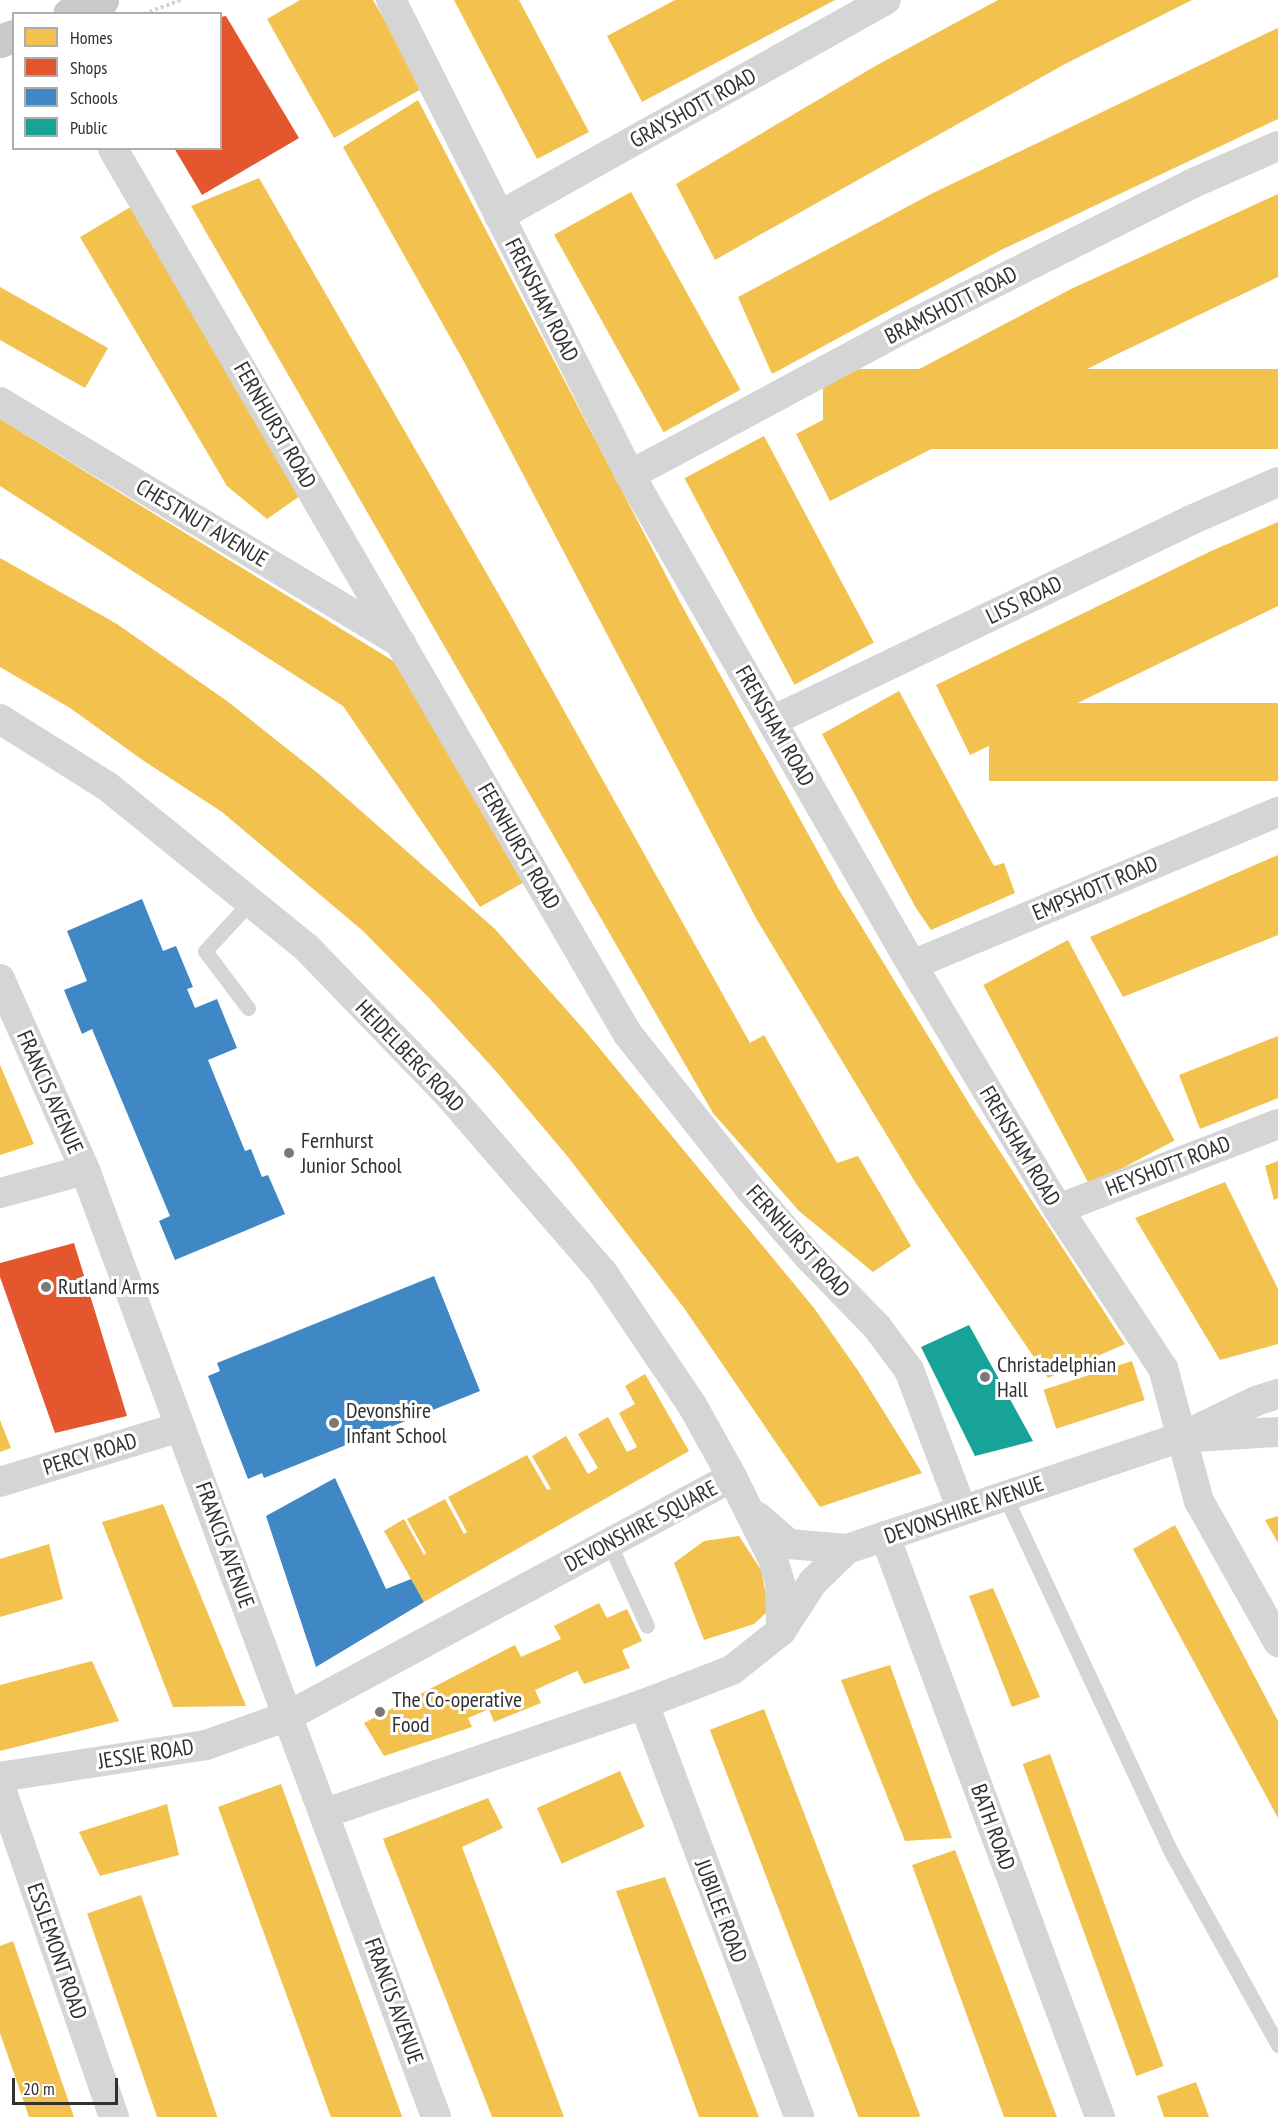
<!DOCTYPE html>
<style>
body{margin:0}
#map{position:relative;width:1278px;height:2117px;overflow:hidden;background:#fff;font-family:"PT Sans Narrow",sans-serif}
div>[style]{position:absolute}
.homes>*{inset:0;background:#f2c14e;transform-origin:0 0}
.shops>*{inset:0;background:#e4572e}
.schools>*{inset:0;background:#3f88c5}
.public>*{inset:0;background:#17a398}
.path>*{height:4px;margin-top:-2px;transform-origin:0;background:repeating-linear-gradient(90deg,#d4d4d4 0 3px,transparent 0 6px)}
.lane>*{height:15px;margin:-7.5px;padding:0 7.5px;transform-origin:7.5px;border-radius:7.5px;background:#d5d5d5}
.street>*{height:30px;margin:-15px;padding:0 15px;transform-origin:15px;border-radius:15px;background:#d5d5d5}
.primary>*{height:33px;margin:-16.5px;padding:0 16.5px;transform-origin:16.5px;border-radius:16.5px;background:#c9c9c9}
.dots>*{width:16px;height:16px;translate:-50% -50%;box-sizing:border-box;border:3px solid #fff;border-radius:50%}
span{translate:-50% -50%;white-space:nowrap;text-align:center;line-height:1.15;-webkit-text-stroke:6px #fff;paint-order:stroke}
.street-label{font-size:22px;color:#313131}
.poi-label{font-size:22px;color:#313131}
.left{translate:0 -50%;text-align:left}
.legend{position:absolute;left:12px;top:12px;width:210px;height:138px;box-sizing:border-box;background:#fff;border:2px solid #adadad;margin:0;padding:8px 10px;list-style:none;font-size:18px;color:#313131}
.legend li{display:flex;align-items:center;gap:12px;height:30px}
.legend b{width:30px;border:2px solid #adadad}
.scale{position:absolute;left:12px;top:2078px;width:106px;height:27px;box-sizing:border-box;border:3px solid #313131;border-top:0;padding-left:8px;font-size:18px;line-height:21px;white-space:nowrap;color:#313131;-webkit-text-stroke:4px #fff;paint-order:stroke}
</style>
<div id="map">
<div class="homes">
<i style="clip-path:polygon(300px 0,373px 0,423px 88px,334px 138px,267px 19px)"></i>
<i style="clip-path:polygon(454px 0,519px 0,589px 132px,537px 159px)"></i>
<i style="clip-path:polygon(675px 0,835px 0,642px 102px,607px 36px)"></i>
<i style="clip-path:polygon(998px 0,1192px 0,1065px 64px,715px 260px,676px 184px,877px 65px)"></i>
<i style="clip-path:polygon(1278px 28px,1278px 119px,1001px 250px,772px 374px,738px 297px,933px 193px)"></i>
<i style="clip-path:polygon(418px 100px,681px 604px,838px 888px,973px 1110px,1125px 1344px,1048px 1378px,915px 1182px,757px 920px,463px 360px,343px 147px)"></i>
<i style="clip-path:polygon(259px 178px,506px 607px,750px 1043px,764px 1035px,837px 1163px,858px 1156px,911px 1246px,873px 1272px,799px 1211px,713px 1113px,191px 206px)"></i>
<i style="left:631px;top:192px;width:226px;height:88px;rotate:61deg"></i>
<i style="clip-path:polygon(1278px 194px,1278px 277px,1107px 359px,830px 501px,796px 434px,1071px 289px)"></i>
<i style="clip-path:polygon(134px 205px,300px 496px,267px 519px,227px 486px,80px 237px)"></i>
<i style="clip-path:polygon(0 287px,108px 348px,85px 388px,0 340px)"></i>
<i style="left:1278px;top:369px;width:80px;height:455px;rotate:90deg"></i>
<i style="clip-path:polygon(0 419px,395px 662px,528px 880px,480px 907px,343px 706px,0 486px)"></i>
<i style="left:764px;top:436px;width:234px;height:90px;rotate:62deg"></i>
<i style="clip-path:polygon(1278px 522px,1278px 606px,970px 755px,936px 685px,1209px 552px)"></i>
<i style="clip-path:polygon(0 558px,117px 624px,227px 701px,319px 774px,495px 929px,586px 1032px,814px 1308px,859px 1372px,922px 1473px,820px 1507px,684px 1308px,568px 1157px,494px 1069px,430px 999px,363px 931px,222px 812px,144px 761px,70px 708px,0 667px)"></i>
<i style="clip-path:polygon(899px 691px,994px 866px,1004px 863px,1015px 893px,931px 930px,916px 908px,822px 734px)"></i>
<i style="left:1278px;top:703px;width:78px;height:289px;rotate:90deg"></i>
<i style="clip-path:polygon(1278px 855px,1278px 935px,1123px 997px,1090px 937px)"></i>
<i style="left:1068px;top:940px;width:227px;height:96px;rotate:62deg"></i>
<i style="clip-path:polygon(1278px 1036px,1278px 1098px,1200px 1129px,1179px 1075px)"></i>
<i style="clip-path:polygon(0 1065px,34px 1144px,0 1155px)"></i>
<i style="clip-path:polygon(1278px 1161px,1278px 1198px,1274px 1200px,1265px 1166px)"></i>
<i style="clip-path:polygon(1225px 1182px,1278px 1289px,1278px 1344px,1220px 1360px,1135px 1218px)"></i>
<i style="left:1132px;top:1361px;width:41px;height:93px;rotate:72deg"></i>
<i style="clip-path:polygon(645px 1374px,689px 1451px,424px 1602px,384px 1531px,404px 1519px,424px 1555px,426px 1553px,407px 1519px,445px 1499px,464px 1534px,467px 1532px,448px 1497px,527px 1455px,547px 1490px,551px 1489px,532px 1456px,566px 1436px,588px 1474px,598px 1468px,578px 1434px,608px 1417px,627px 1452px,637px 1447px,619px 1413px,635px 1404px,625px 1386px)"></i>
<i style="clip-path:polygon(0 1420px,11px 1448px,0 1452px)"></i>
<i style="clip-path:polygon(163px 1504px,246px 1706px,173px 1707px,102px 1522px)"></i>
<i style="clip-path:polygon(1278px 1516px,1278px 1543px,1265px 1520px)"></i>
<i style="clip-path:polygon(1175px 1525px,1278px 1721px,1278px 1818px,1133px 1549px)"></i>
<i style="clip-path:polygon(739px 1536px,761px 1570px,769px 1610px,754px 1624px,704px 1640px,674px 1563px,704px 1541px)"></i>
<i style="clip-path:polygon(49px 1544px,63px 1599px,0 1617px,0 1559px)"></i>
<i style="clip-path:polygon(993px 1588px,1040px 1697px,1012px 1707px,969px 1596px)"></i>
<i style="clip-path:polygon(599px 1603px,607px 1618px,627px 1609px,642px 1641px,622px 1650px,630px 1668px,584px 1684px,577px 1671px,535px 1690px,541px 1703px,494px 1722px,489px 1709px,468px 1718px,472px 1727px,384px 1756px,364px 1723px,515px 1645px,521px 1657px,561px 1639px,554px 1626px)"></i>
<i style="clip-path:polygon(92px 1661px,119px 1721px,0 1751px,0 1685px)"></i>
<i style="clip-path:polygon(890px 1665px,952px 1838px,905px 1841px,841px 1680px)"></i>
<i style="left:764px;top:1709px;width:436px;height:58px;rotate:69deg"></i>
<i style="left:1050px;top:1754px;width:332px;height:29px;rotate:70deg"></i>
<i style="left:620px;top:1771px;width:61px;height:91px;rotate:66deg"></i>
<i style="left:281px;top:1784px;width:355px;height:67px;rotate:70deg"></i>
<i style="clip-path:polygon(488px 1798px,503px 1828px,462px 1847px,564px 2117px,492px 2117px,383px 1839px)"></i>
<i style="clip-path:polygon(167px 1804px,179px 1855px,100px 1876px,79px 1832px)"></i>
<i style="clip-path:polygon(955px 1850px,1057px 2117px,1004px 2117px,912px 1865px)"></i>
<i style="clip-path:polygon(665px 1877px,759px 2117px,699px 2117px,616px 1891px)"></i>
<i style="left:141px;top:1895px;width:235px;height:57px;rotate:71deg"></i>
<i style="clip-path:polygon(13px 1941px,74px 2117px,29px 2117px,0 2033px,0 1946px)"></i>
<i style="clip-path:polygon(1196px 2082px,1209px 2117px,1164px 2117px,1157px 2096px)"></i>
</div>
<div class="shops">
<i style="clip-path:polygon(226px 16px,299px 138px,202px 195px,174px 148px,220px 148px,220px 17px)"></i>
<i style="clip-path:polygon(74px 1243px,127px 1416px,55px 1433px,0 1277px,0 1263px)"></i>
</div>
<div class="schools">
<i style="clip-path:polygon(142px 899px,163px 951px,176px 946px,193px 987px,187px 989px,195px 1008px,217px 999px,237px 1048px,208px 1060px,245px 1151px,251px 1149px,262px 1177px,268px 1175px,285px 1214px,175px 1260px,159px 1221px,170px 1216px,92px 1029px,82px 1034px,64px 990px,87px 981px,67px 931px)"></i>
<i style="clip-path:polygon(434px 1276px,480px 1391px,264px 1478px,262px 1473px,248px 1479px,208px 1376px,220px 1371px,217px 1363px)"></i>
<i style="clip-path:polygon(335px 1478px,386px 1589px,411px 1579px,424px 1602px,316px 1667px,266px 1516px)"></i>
</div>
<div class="public">
<i style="clip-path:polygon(969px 1325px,1033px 1441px,975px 1456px,921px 1347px)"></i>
</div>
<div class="path">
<i style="left:144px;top:14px;width:39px;rotate:-21deg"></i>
</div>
<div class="lane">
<i style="left:248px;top:1008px;width:71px;rotate:-127deg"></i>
<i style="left:205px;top:951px;width:67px;rotate:-47.4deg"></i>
<i style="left:1005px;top:1496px;width:393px;rotate:65deg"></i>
<i style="left:1171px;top:1852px;width:221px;rotate:61deg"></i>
<i style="left:609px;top:1543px;width:91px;rotate:65.4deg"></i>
</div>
<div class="street">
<i style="left:391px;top:0;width:532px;rotate:63.29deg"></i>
<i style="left:630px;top:475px;width:565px;rotate:60.08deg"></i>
<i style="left:912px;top:965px;width:284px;rotate:59.1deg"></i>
<i style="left:1058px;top:1209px;width:191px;rotate:56.6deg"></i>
<i style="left:1163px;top:1368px;width:138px;rotate:74.9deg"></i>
<i style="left:1199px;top:1501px;width:162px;rotate:60.7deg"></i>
<i style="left:113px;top:149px;width:1023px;rotate:59.82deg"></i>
<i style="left:627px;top:1033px;width:199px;rotate:51.7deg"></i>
<i style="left:750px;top:1189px;width:90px;rotate:49.1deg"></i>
<i style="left:809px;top:1257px;width:98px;rotate:45.8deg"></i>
<i style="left:877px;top:1327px;width:54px;rotate:53.3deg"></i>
<i style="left:909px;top:1370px;width:150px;rotate:69.3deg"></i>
<i style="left:499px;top:216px;width:443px;rotate:-29.2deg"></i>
<i style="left:0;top:402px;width:468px;rotate:31deg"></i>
<i style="left:630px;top:475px;width:304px;rotate:-28.2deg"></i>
<i style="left:898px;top:331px;width:328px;rotate:-26.6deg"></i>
<i style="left:1191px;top:184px;width:95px;rotate:-23.6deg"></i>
<i style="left:0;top:719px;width:126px;rotate:32.1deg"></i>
<i style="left:107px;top:786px;width:256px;rotate:39deg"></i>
<i style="left:306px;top:947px;width:203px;rotate:46deg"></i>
<i style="left:447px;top:1093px;width:238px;rotate:49.1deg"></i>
<i style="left:603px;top:1273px;width:159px;rotate:56deg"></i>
<i style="left:692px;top:1405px;width:82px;rotate:60.9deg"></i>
<i style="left:772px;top:721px;width:465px;rotate:-25.6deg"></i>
<i style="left:1191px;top:520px;width:95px;rotate:-23.6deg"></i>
<i style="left:912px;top:965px;width:397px;rotate:-22.7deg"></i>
<i style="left:0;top:979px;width:209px;rotate:66deg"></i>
<i style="left:85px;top:1170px;width:1010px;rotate:69.66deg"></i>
<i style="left:0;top:1193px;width:88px;rotate:-15.1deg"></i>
<i style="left:1058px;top:1209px;width:236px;rotate:-21.1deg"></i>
<i style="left:1193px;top:1437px;width:85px;rotate:-3.4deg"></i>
<i style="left:0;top:1482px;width:188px;rotate:-17deg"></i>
<i style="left:758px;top:1517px;width:41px;rotate:41.1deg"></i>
<i style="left:789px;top:1544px;width:58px;rotate:4.9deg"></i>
<i style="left:885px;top:1536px;width:620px;rotate:69.69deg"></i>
<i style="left:781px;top:1631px;width:59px;rotate:-56.9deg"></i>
<i style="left:813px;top:1582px;width:47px;rotate:-44.1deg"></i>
<i style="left:847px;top:1549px;width:352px;rotate:-18.5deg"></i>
<i style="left:1181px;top:1437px;width:83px;rotate:-25.6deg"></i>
<i style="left:1256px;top:1401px;width:23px;rotate:-18deg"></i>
<i style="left:644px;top:1704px;width:441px;rotate:69.4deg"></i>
<i style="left:0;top:1777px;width:208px;rotate:-8.8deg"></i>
<i style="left:206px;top:1745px;width:87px;rotate:-19.5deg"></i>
<i style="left:288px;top:1716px;width:504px;rotate:-28.29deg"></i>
<i style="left:732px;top:1477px;width:92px;rotate:63.4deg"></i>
<i style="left:773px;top:1559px;width:26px;rotate:74deg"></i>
<i style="left:780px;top:1584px;width:47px;rotate:88.8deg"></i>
<i style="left:781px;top:1631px;width:63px;rotate:141.5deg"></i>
<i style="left:732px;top:1670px;width:94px;rotate:158.9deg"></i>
<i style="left:644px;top:1704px;width:337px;rotate:161.1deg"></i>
<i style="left:0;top:1786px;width:350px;rotate:71deg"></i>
</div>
<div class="primary">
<i style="left:69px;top:14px;width:36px;rotate:-23deg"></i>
<i style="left:0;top:41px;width:15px;rotate:-20deg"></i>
</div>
<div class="dots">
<i style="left:289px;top:1153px;background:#797979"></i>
<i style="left:46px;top:1287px;background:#797979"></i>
<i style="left:985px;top:1377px;background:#797979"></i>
<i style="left:334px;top:1423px;background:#797979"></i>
<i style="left:380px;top:1712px;background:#797979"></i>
</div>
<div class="street-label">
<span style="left:693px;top:108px;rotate:-29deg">GRAYSHOTT ROAD</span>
<span style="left:542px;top:300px;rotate:63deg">FRENSHAM ROAD</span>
<span style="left:951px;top:305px;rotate:-27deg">BRAMSHOTT ROAD</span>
<span style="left:275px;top:425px;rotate:60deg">FERNHURST ROAD</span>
<span style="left:202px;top:523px;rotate:31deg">CHESTNUT AVENUE</span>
<span style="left:1024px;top:600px;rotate:-26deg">LISS ROAD</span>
<span style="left:775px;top:726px;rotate:60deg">FRENSHAM ROAD</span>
<span style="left:519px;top:846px;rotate:60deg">FERNHURST ROAD</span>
<span style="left:1095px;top:888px;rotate:-23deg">EMPSHOTT ROAD</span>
<span style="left:410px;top:1056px;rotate:46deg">HEIDELBERG ROAD</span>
<span style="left:50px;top:1092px;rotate:66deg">FRANCIS AVENUE</span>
<span style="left:1020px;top:1146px;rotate:59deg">FRENSHAM ROAD</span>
<span style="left:1168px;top:1166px;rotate:-21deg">HEYSHOTT ROAD</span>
<span style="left:798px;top:1241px;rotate:48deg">FERNHURST ROAD</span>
<span style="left:90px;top:1454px;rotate:-17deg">PERCY ROAD</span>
<span style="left:964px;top:1510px;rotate:-19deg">DEVONSHIRE AVENUE</span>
<span style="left:641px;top:1526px;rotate:-28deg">DEVONSHIRE SQUARE</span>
<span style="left:225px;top:1545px;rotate:70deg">FRANCIS AVENUE</span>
<span style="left:146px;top:1754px;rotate:-9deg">JESSIE ROAD</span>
<span style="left:993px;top:1827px;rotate:70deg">BATH ROAD</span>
<span style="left:721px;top:1911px;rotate:69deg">JUBILEE ROAD</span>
<span style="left:57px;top:1951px;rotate:71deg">ESSLEMONT ROAD</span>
<span style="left:394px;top:2001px;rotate:70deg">FRANCIS AVENUE</span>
</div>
<div class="poi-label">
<span class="left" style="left:301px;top:1153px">Fernhurst<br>Junior School</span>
<span class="left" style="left:58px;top:1287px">Rutland Arms</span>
<span class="left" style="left:997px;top:1377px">Christadelphian<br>Hall</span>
<span class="left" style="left:346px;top:1423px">Devonshire<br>Infant School</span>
<span class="left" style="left:392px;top:1712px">The Co-operative<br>Food</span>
</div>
<ul class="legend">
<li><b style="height:16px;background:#f2c14e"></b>Homes</li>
<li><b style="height:16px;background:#e4572e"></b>Shops</li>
<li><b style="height:16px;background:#3f88c5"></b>Schools</li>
<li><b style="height:16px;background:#17a398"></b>Public</li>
</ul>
<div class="scale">20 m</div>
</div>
